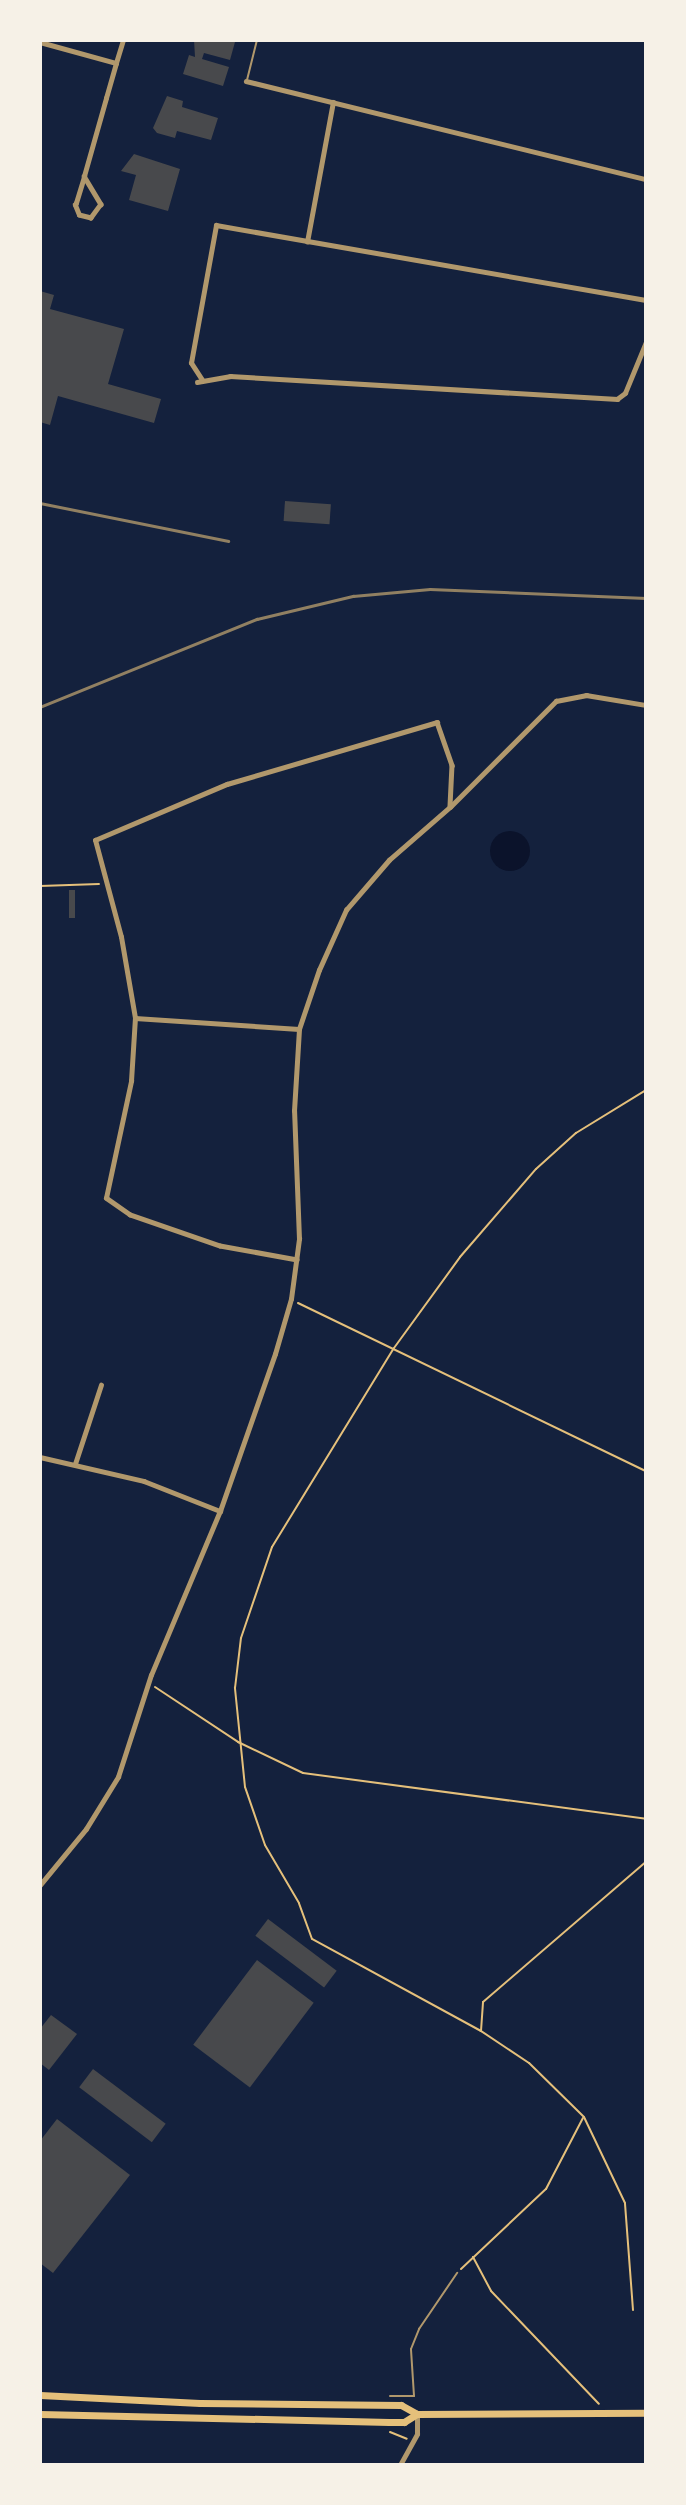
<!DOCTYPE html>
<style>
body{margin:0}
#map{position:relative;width:686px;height:2505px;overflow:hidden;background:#14213d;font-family:Jost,sans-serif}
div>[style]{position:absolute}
.water>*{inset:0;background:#0b132b}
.round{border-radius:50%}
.building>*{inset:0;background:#48494c;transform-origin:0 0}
.path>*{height:2px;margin:-1px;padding:0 1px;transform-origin:1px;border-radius:1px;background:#e5c07b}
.service>*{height:2px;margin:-1px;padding:0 1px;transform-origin:1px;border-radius:1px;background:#b1986c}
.minor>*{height:4.5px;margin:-2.25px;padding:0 2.25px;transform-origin:2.25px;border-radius:2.25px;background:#b1986c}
.primary>*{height:7px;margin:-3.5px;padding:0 3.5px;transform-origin:3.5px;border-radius:3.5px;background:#e5c07b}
.rail>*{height:2.5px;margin:-1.25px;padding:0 1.25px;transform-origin:1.25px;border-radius:1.25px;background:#918062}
span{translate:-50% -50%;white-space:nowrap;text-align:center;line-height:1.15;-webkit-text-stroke:5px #f6f1e7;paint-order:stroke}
.frame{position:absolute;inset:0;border:42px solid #f6f1e7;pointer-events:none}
</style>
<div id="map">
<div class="water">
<i class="round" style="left:490px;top:831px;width:40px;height:40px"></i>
</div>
<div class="building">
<i style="clip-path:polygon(194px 40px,235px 42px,230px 60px,204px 53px,202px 59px,229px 67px,223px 86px,183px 74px,189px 55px,195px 57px)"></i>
<i style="clip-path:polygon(167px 96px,183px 101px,182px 107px,218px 118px,211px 140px,177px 131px,175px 138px,157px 133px,153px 128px)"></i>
<i style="clip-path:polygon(134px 154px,180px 169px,168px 211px,129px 200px,136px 175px,121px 171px)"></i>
<i style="clip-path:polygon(40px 291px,54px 295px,50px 309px,124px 329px,108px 384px,161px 399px,154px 423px,58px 396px,50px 425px,40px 422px)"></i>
<i style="left:285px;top:501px;width:46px;height:20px;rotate:4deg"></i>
<i style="left:69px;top:890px;width:6px;height:28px"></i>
<i style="left:268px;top:1919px;width:86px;height:21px;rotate:37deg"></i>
<i style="left:257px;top:1960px;width:71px;height:106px;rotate:37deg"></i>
<i style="clip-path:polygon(51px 2015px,77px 2034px,49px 2070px,40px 2063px,40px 2029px)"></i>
<i style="left:93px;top:2069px;width:91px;height:23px;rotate:37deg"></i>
<i style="clip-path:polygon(57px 2119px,130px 2175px,53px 2273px,40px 2263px,40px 2141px)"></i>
</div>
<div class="path">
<i style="left:40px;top:886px;width:59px;rotate:-1.9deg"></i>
<i style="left:298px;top:1303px;width:386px;rotate:25.8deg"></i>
<i style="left:155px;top:1687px;width:100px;rotate:33.5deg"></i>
<i style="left:238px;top:1742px;width:72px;rotate:25.5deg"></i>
<i style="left:303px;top:1773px;width:346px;rotate:7.6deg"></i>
<i style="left:481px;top:2031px;width:29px;rotate:-86deg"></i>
<i style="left:483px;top:2002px;width:215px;rotate:-40.7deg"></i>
<i style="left:473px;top:2257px;width:38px;rotate:62deg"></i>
<i style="left:491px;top:2291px;width:156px;rotate:46.3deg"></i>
<i style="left:461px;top:2269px;width:117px;rotate:-43.3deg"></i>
<i style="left:546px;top:2189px;width:80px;rotate:-62.5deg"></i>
<i style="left:633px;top:2310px;width:107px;rotate:-94.3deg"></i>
<i style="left:625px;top:2203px;width:95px;rotate:-115.5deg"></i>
<i style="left:584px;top:2117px;width:77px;rotate:-135.5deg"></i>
<i style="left:529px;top:2063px;width:58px;rotate:-146.3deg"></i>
<i style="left:481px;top:2031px;width:192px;rotate:-151.4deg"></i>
<i style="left:312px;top:1939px;width:38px;rotate:-110deg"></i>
<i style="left:299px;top:1903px;width:67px;rotate:-120.4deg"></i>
<i style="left:265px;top:1845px;width:61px;rotate:-109deg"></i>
<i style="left:245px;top:1787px;width:100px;rotate:-95.8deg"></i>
<i style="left:235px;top:1688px;width:50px;rotate:-83.2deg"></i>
<i style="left:241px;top:1638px;width:96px;rotate:-71.2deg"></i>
<i style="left:272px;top:1547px;width:233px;rotate:-58.5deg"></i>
<i style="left:394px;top:1348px;width:112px;rotate:-54deg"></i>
<i style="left:460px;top:1257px;width:116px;rotate:-49.2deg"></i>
<i style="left:536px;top:1169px;width:54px;rotate:-42deg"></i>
<i style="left:576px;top:1133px;width:82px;rotate:-31.6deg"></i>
<i style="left:390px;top:2432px;width:18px;rotate:22deg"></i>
</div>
<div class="service">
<i style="left:247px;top:80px;width:41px;rotate:-76deg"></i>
<i style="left:390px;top:2396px;width:24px"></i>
<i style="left:414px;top:2396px;width:47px;rotate:-93.7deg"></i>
<i style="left:411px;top:2349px;width:22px;rotate:-68deg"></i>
<i style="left:419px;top:2329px;width:68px;rotate:-55.8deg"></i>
</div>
<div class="minor">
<i style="left:40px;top:42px;width:79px;rotate:15.4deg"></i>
<i style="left:246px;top:81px;width:412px;rotate:13.8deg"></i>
<i style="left:84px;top:176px;width:33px;rotate:59deg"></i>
<i style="left:101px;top:204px;width:17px;rotate:126deg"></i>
<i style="left:91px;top:218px;width:12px;rotate:-166deg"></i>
<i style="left:79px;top:215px;width:11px;rotate:-112deg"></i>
<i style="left:75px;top:205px;width:2px;rotate:-63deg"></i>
<i style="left:76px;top:203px;width:28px;rotate:-73deg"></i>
<i style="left:84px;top:176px;width:81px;rotate:-74.2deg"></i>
<i style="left:106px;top:98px;width:36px;rotate:-74deg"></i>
<i style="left:116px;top:63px;width:24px;rotate:-73deg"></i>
<i style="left:307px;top:242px;width:142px;rotate:-79.5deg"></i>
<i style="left:202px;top:380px;width:20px;rotate:-123deg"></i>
<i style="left:191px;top:363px;width:140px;rotate:-79.7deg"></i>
<i style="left:216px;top:225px;width:436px;rotate:9.9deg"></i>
<i style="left:197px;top:382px;width:34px;rotate:-10deg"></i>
<i style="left:230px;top:376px;width:388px;rotate:3.4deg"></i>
<i style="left:617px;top:399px;width:10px;rotate:-37deg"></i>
<i style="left:625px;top:393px;width:55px;rotate:-67.6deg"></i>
<i style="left:135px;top:1018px;width:164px;rotate:3.8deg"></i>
<i style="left:297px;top:1260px;width:78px;rotate:-169.7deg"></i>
<i style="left:220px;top:1246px;width:95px;rotate:-161deg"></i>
<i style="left:130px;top:1215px;width:29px;rotate:-145deg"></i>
<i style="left:106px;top:1198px;width:120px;rotate:-77.9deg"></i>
<i style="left:131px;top:1081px;width:63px;rotate:-86.4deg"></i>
<i style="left:135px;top:1018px;width:82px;rotate:-99.8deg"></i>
<i style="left:121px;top:937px;width:100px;rotate:-105deg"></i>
<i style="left:95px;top:840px;width:143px;rotate:-23deg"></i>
<i style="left:227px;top:784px;width:219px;rotate:-16.4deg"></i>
<i style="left:437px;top:722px;width:46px;rotate:70.8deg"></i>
<i style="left:452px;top:765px;width:41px;rotate:92.8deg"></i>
<i style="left:40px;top:1457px;width:107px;rotate:13deg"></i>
<i style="left:144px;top:1481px;width:82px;rotate:21.5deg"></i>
<i style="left:75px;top:1464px;width:83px;rotate:-71.8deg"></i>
<i style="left:40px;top:1885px;width:72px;rotate:-50.6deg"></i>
<i style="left:86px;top:1829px;width:61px;rotate:-58.4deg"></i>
<i style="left:118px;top:1777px;width:107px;rotate:-72.1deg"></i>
<i style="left:151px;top:1675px;width:178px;rotate:-67.2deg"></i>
<i style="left:220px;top:1511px;width:166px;rotate:-70.7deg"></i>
<i style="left:275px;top:1354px;width:57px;rotate:-73.8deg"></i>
<i style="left:291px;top:1299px;width:61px;rotate:-82.4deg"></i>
<i style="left:299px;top:1239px;width:128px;rotate:-92.2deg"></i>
<i style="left:294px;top:1111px;width:82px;rotate:-86.5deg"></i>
<i style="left:299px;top:1029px;width:62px;rotate:-71.3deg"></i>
<i style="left:319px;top:970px;width:66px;rotate:-65.8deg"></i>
<i style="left:346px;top:910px;width:66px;rotate:-49.3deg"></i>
<i style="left:389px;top:860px;width:81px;rotate:-41deg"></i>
<i style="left:450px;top:807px;width:150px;rotate:-45deg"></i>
<i style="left:556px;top:701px;width:31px;rotate:-11deg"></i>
<i style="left:586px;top:695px;width:61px;rotate:9.5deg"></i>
<i style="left:400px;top:2465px;width:35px;rotate:-61deg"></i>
<i style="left:417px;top:2434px;width:20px;rotate:-90deg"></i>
</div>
<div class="primary">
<i style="left:40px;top:2395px;width:160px;rotate:2.9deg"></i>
<i style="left:200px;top:2403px;width:201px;rotate:0.6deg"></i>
<i style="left:401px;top:2405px;width:18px;rotate:29deg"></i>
<i style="left:40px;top:2414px;width:349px;rotate:1.3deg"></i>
<i style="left:389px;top:2422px;width:15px"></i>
<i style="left:404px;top:2422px;width:15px;rotate:-32deg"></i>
<i style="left:417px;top:2414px;width:229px;rotate:-0.3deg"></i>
</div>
<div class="rail">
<i style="left:40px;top:503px;width:192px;rotate:11.4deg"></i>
<i style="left:40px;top:707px;width:234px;rotate:-22.1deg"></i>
<i style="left:257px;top:619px;width:99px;rotate:-13.5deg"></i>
<i style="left:353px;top:596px;width:77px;rotate:-5.2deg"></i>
<i style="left:430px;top:589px;width:216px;rotate:2.4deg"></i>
</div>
<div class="frame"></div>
</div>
